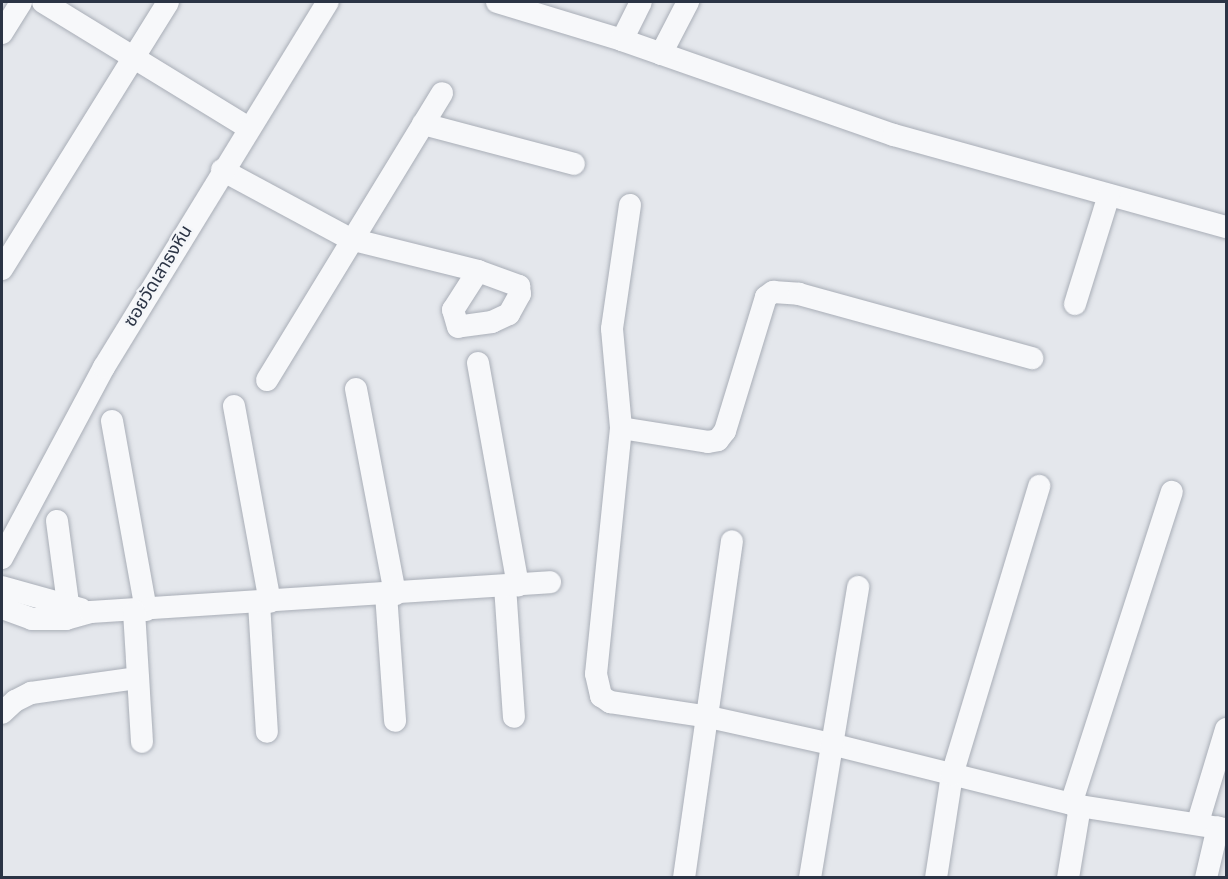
<!DOCTYPE html>
<meta charset="utf-8">
<style>
body{margin:0}
#map{position:relative;width:1228px;height:879px;overflow:hidden;background:#e4e7ec;font-family:"Public Sans","Noto Sans Thai",sans-serif}
div>[style]{position:absolute}
.roads{filter:drop-shadow(0 0 2px #a9aeb7) drop-shadow(0 0 2px #a9aeb7)}
.minor>*{height:22px;margin:-11px;padding:0 11px;transform-origin:11px;border-radius:11px;background:#f7f8fa}
span{translate:-50% -50%;white-space:nowrap;text-align:center;line-height:1.15;-webkit-text-stroke:5px #f4f6f9;paint-order:stroke}
.street-label{font-size:18px;color:#2b3445}
.frame{position:absolute;inset:0;border:3px solid #2b3445;pointer-events:none}
</style>
<div id="map">
<div class="roads">
<div class="minor">
<i style="left:43px;top:2px;width:241px;rotate:31.5deg"></i>
<i style="left:497px;top:2px;width:131px;rotate:16.9deg"></i>
<i style="left:622px;top:40px;width:288px;rotate:19.3deg"></i>
<i style="left:894px;top:135px;width:345px;rotate:15.5deg"></i>
<i style="left:2px;top:33px;width:36px;rotate:-58deg"></i>
<i style="left:622px;top:40px;width:42px;rotate:-63.4deg"></i>
<i style="left:661px;top:54px;width:59px;rotate:-62.6deg"></i>
<i style="left:423px;top:124px;width:156px;rotate:14.8deg"></i>
<i style="left:222px;top:170px;width:145px;rotate:28.3deg"></i>
<i style="left:350px;top:239px;width:132px;rotate:14deg"></i>
<i style="left:478px;top:271px;width:44px;rotate:20.1deg"></i>
<i style="left:519px;top:286px;width:8px;rotate:83deg"></i>
<i style="left:520px;top:294px;width:23px;rotate:119deg"></i>
<i style="left:509px;top:314px;width:19px;rotate:155deg"></i>
<i style="left:492px;top:322px;width:34px;rotate:172deg"></i>
<i style="left:458px;top:327px;width:18px;rotate:-106deg"></i>
<i style="left:453px;top:310px;width:46px;rotate:-57.3deg"></i>
<i style="left:630px;top:205px;width:125px;rotate:98.3deg"></i>
<i style="left:612px;top:329px;width:99px;rotate:84.8deg"></i>
<i style="left:621px;top:428px;width:247px;rotate:95.8deg"></i>
<i style="left:596px;top:674px;width:23px;rotate:77deg"></i>
<i style="left:601px;top:696px;width:11px;rotate:34deg"></i>
<i style="left:610px;top:702px;width:100px;rotate:8.6deg"></i>
<i style="left:709px;top:717px;width:125px;rotate:12.5deg"></i>
<i style="left:831px;top:744px;width:257px;rotate:14deg"></i>
<i style="left:1080px;top:806px;width:148px;rotate:9deg"></i>
<i style="left:2px;top:269px;width:314px;rotate:-58.1deg"></i>
<i style="left:1075px;top:304px;width:114px;rotate:-72.7deg"></i>
<i style="left:478px;top:363px;width:226px;rotate:79.8deg"></i>
<i style="left:267px;top:380px;width:336px;rotate:-58.6deg"></i>
<i style="left:356px;top:389px;width:209px;rotate:79.2deg"></i>
<i style="left:234px;top:406px;width:199px;rotate:79.6deg"></i>
<i style="left:112px;top:421px;width:192px;rotate:79.8deg"></i>
<i style="left:621px;top:428px;width:88px;rotate:9.1deg"></i>
<i style="left:708px;top:442px;width:10px;rotate:-11deg"></i>
<i style="left:718px;top:440px;width:11px;rotate:-52deg"></i>
<i style="left:725px;top:431px;width:140px;rotate:-73deg"></i>
<i style="left:766px;top:297px;width:9px;rotate:-36deg"></i>
<i style="left:773px;top:292px;width:26px;rotate:4deg"></i>
<i style="left:799px;top:294px;width:242px;rotate:15.4deg"></i>
<i style="left:57px;top:521px;width:83px;rotate:82.4deg"></i>
<i style="left:68px;top:603px;width:16px;rotate:97deg"></i>
<i style="left:2px;top:558px;width:217px;rotate:-61.9deg"></i>
<i style="left:104px;top:367px;width:428px;rotate:-58.5deg"></i>
<i style="left:505px;top:586px;width:131px;rotate:86.1deg"></i>
<i style="left:2px;top:587px;width:82px;rotate:15.6deg"></i>
<i style="left:386px;top:594px;width:127px;rotate:85.9deg"></i>
<i style="left:259px;top:603px;width:129px;rotate:86.5deg"></i>
<i style="left:2px;top:608px;width:32px;rotate:20deg"></i>
<i style="left:32px;top:619px;width:34px"></i>
<i style="left:66px;top:619px;width:25px;rotate:-16deg"></i>
<i style="left:90px;top:612px;width:461px;rotate:-3.7deg"></i>
<i style="left:134px;top:611px;width:131px;rotate:86.5deg"></i>
<i style="left:2px;top:713px;width:18px;rotate:-43deg"></i>
<i style="left:15px;top:701px;width:18px;rotate:-27deg"></i>
<i style="left:31px;top:693px;width:108px;rotate:-8deg"></i>
<i style="left:1071px;top:804px;width:328px;rotate:-72.1deg"></i>
<i style="left:1198px;top:822px;width:97px;rotate:-73.2deg"></i>
<i style="left:684px;top:878px;width:340px;rotate:-81.9deg"></i>
<i style="left:810px;top:878px;width:295px;rotate:-80.6deg"></i>
<i style="left:936px;top:878px;width:104px;rotate:-81.2deg"></i>
<i style="left:952px;top:775px;width:302px;rotate:-73.2deg"></i>
<i style="left:1068px;top:878px;width:73px;rotate:-80.5deg"></i>
<i style="left:1206px;top:878px;width:52px;rotate:-76.8deg"></i>
</div>
</div>
<div class="street-label">
<span style="left:158px;top:276px;rotate:-59deg">ซอยวัดเสาธงหิน</span>
</div>
<div class="frame"></div>
</div>
